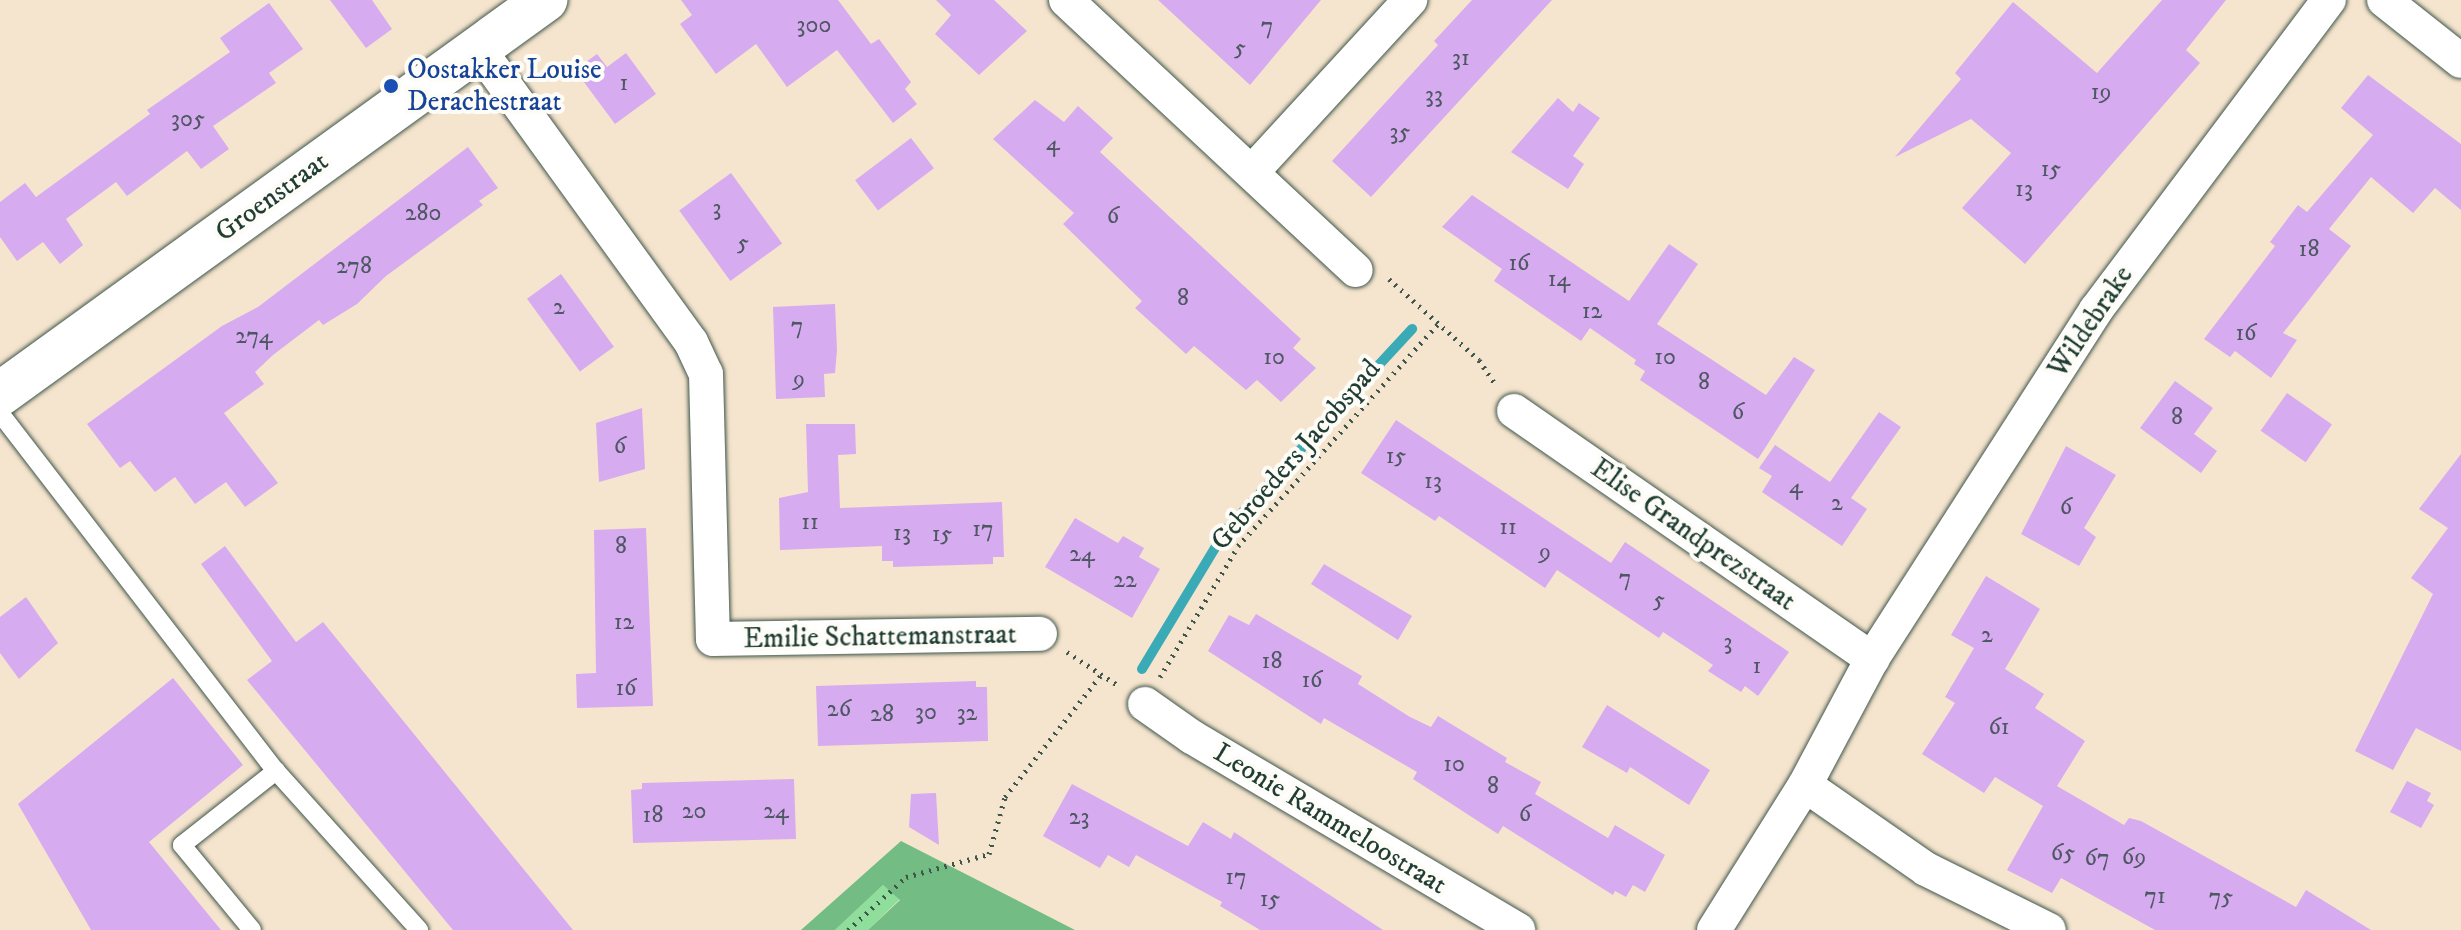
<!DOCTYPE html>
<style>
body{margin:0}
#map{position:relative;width:2461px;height:930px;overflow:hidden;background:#f6e5ce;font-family:"IM FELL DW Pica",serif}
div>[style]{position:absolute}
.green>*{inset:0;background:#8fde9c}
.forest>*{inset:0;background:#73bd84}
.stream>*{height:10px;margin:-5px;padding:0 5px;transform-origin:5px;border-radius:5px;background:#3aabb6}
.building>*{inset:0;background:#d7abef;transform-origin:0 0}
.path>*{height:5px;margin-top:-2.5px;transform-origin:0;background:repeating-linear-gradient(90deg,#3f564b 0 2px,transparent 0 8px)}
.roads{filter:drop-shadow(0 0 2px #3f564b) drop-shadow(0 0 2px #3f564b)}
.lane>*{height:18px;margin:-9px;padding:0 9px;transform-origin:9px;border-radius:9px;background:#fff}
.street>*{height:34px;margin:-17px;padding:0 17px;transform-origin:17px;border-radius:17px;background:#fff}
.secondary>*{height:44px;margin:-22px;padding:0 22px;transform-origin:22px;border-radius:22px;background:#fff}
.dots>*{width:22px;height:22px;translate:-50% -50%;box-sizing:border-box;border:4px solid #fdfcf7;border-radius:50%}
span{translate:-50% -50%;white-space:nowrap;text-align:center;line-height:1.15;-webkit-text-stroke:8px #fdfcf7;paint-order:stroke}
.number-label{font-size:24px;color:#4d5863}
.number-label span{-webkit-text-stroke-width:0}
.transit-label{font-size:28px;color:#164399}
.left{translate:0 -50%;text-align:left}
.street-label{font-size:28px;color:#1f3d34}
</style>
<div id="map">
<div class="green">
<i style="clip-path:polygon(883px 885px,900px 899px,868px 930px,835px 930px)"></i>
</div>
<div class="forest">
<i style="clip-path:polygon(901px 841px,1075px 930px,868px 930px,900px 900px,883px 885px,835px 930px,801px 930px)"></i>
</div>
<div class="stream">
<i style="left:1142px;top:669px;width:162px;rotate:-58.9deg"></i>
<i style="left:1226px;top:530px;width:274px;rotate:-47.2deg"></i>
</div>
<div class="building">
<i style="clip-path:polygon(330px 0,372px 0,392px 29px,366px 48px)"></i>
<i style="clip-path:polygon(681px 0,838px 0,871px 44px,879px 39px,911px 82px,905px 89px,917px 104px,893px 123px,837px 50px,787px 87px,756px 44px,716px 74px,680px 24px,692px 15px)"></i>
<i style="clip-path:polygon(936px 0,994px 0,1027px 31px,979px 75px,935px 34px,951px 15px)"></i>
<i style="clip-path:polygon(1158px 0,1321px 0,1250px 85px)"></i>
<i style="clip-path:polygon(1472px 0,1552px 0,1371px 197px,1332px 161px,1438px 45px,1434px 41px)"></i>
<i style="clip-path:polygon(2162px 0,2226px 0,2186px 50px,2200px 63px,2025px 264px,1962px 208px,2011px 153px,1971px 119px,1895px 157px,1961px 79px,1955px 73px,2013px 2px,2097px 73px)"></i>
<i style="clip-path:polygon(269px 3px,303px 49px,269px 73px,276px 83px,213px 126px,229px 149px,201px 169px,187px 151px,127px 196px,116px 182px,66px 219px,83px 245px,60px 264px,43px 242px,17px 261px,0 237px,0 202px,25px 183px,36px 197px,150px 114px,147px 110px,230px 52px,220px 38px)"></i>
<i style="clip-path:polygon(626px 53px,656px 94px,615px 124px,575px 70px,597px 54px,607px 67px)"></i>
<i style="clip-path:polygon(2368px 75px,2461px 144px,2461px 210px,2435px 188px,2413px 213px,2371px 177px,2329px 229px,2351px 246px,2283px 333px,2297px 340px,2271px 378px,2235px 351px,2230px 357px,2204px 339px,2275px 246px,2270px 242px,2298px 205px,2307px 212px,2373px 135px,2341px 108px)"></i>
<i style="clip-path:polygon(1558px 98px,1573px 112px,1579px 103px,1600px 118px,1573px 156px,1584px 164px,1568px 189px,1511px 152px)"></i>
<i style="clip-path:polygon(1035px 100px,1064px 122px,1078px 106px,1113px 138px,1100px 152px,1301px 339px,1293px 348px,1316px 368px,1281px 402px,1257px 380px,1246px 390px,1194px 346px,1186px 354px,1135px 308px,1142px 301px,1063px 224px,1074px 213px,993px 139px)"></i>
<i style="left:911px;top:138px;width:38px;height:70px;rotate:53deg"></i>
<i style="clip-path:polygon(468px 147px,498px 188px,479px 201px,483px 205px,386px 276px,357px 304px,323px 325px,319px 320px,273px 355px,255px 372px,264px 384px,224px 413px,278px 483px,245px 507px,226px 482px,195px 504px,175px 477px,155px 492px,130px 461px,120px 468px,87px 424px,222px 326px,258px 307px)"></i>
<i style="left:731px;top:173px;width:87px;height:64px;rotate:54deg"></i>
<i style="clip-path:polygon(1472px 195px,1629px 301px,1669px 244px,1698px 264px,1657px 324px,1766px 395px,1794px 357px,1815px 370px,1758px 459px,1640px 380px,1645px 371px,1634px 364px,1636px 360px,1590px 328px,1581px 341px,1494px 281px,1502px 269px,1442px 227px)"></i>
<i style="left:561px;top:274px;width:90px;height:42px;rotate:54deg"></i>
<i style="clip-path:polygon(835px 304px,837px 350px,835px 373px,824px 374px,825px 397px,776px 399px,773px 307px)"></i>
<i style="clip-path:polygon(2175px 381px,2213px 408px,2194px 434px,2217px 451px,2201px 473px,2140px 428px)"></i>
<i style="left:2287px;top:393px;width:55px;height:46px;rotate:35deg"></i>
<i style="clip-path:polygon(642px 408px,645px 469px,599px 482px,596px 423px)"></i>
<i style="clip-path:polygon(1879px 412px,1901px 427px,1851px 498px,1867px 509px,1842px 546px,1762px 492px,1772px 476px,1759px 468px,1775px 445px,1830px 482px)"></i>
<i style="clip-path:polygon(1396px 420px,1611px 563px,1625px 542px,1789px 652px,1758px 696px,1745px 686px,1741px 692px,1708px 671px,1713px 665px,1663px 632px,1659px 638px,1557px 570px,1545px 588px,1439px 516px,1435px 521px,1361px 473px)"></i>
<i style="clip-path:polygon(806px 424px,855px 424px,856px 454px,838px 455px,840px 508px,1002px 502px,1004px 557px,993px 557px,993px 564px,893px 567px,893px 561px,882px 561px,882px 546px,780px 550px,779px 498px,808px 492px)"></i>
<i style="clip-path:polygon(2066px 446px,2116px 475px,2084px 528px,2096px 537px,2079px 566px,2021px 534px)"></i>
<i style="clip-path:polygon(2461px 454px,2461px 751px,2416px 728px,2393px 770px,2355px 751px,2433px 594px,2411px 578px,2448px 528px,2419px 509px)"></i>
<i style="clip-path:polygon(1075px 518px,1118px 543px,1123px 536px,1144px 548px,1139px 557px,1160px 569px,1132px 618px,1045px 567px)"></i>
<i style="clip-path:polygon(646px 528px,653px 706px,577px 708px,576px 674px,596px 673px,594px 530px)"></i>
<i style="clip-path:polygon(225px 546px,296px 642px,323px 622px,573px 930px,453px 930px,247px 680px,272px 661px,201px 564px)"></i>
<i style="clip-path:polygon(1324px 564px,1412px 616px,1398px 640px,1311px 584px)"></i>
<i style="clip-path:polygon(1986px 576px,2040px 609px,2005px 669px,2044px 694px,2035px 708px,2085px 741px,2057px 786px,2124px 825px,2129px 818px,2141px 821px,2296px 907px,2306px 890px,2371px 930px,2155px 930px,2061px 878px,2052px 893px,2007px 870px,2043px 806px,1995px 777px,1984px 793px,1922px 754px,1955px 703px,1945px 697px,1974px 648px,1951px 635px)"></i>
<i style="clip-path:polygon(26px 597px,58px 643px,19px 679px,0 653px,0 617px)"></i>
<i style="clip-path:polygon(1256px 614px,1362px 676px,1358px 684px,1410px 717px,1431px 727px,1438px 716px,1507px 758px,1505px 762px,1541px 782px,1535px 794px,1608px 838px,1615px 825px,1665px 855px,1645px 892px,1633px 885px,1626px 897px,1615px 891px,1613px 895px,1503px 826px,1498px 834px,1413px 779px,1417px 772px,1324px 718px,1321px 724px,1208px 651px,1229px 615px,1249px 625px)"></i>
<i style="clip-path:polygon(173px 678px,243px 765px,149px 842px,221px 930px,91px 930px,18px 804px)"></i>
<i style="clip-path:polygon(976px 681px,976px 687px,987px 687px,988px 741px,818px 746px,816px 686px)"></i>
<i style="clip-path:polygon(1607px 705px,1710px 770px,1689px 805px,1630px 767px,1627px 773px,1582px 747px)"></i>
<i style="clip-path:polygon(794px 779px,796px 839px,633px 843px,631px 790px,642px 789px,642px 783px)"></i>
<i style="clip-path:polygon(2407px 781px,2431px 793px,2427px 801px,2434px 805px,2421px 828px,2390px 812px)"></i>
<i style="clip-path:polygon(1072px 784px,1188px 846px,1203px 822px,1231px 839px,1234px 832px,1383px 930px,1260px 930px,1220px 906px,1222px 902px,1136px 855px,1129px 867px,1108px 855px,1100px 868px,1043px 836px)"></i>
<i style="clip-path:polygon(936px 793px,939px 845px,909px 827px,911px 794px)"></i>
</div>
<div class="path">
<i style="left:1389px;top:279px;width:121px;rotate:42deg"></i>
<i style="left:1479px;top:360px;width:29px;rotate:56deg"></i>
<i style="left:1067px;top:652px;width:62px;rotate:33.2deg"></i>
<i style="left:1160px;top:677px;width:152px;rotate:-59.2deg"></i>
<i style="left:1238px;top:546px;width:300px;rotate:-48deg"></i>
<i style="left:848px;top:930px;width:79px;rotate:-42.4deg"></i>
<i style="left:906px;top:877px;width:86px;rotate:-15.5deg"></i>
<i style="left:989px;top:854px;width:59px;rotate:-74.3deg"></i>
<i style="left:1005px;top:797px;width:155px;rotate:-51.8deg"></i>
</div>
<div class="roads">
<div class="lane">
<i style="left:0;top:413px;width:452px;rotate:52.4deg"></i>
<i style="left:276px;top:771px;width:214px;rotate:48deg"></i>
<i style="left:252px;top:930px;width:110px;rotate:-129.5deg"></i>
<i style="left:182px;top:845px;width:120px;rotate:-38.2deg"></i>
</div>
<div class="street">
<i style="left:1066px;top:0;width:396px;rotate:43deg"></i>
<i style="left:2384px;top:0;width:98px;rotate:38.4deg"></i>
<i style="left:478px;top:48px;width:363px;rotate:54.1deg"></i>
<i style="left:691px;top:342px;width:35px;rotate:65deg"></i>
<i style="left:706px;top:374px;width:265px;rotate:88.5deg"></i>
<i style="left:713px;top:639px;width:327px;rotate:-0.9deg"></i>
<i style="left:1252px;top:172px;width:234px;rotate:-47.4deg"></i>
<i style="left:1514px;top:411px;width:436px;rotate:34.7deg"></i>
<i style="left:1145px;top:704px;width:57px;rotate:35.1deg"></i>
<i style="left:1192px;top:737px;width:379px;rotate:30.6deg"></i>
<i style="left:1805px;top:785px;width:147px;rotate:34.8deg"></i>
<i style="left:1926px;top:869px;width:137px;rotate:26.4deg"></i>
<i style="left:1714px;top:930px;width:171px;rotate:-57.9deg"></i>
<i style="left:1805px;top:785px;width:143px;rotate:-62deg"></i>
<i style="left:1872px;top:659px;width:415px;rotate:-57.3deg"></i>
<i style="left:2096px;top:310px;width:388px;rotate:-53.1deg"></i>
</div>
<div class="secondary">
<i style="left:0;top:394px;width:673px;rotate:-35.86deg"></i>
</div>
</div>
<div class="dots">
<i style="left:391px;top:86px;background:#1a4fb4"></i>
</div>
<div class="number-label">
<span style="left:814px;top:26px">300</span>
<span style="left:1267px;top:27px">7</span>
<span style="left:1240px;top:49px">5</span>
<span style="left:1461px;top:59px">31</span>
<span style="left:624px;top:84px">1</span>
<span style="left:2101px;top:93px">19</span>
<span style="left:1434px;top:96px">33</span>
<span style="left:188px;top:120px">305</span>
<span style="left:1400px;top:133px">35</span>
<span style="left:1053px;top:144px">4</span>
<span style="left:2051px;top:170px">15</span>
<span style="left:2024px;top:190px">13</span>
<span style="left:717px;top:209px">3</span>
<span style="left:423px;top:214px">280</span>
<span style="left:1113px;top:217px">6</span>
<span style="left:743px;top:244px">5</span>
<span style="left:2309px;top:250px">18</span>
<span style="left:1519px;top:264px">16</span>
<span style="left:354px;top:267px">278</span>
<span style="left:1559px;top:280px">14</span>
<span style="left:1183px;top:299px">8</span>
<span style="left:559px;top:308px">2</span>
<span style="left:1592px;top:312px">12</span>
<span style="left:797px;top:327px">7</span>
<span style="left:2246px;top:334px">16</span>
<span style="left:254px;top:337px">274</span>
<span style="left:1274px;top:358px">10</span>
<span style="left:1665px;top:358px">10</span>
<span style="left:799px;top:380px">9</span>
<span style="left:1704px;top:383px">8</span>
<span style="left:1738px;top:413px">6</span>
<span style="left:2177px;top:418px">8</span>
<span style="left:620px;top:447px">6</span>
<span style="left:1396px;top:457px">15</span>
<span style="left:1433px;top:482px">13</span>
<span style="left:1796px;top:487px">4</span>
<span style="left:1837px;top:504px">2</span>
<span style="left:2066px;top:508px">6</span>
<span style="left:810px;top:523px">11</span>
<span style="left:1508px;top:528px">11</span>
<span style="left:983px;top:530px">17</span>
<span style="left:902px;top:534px">13</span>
<span style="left:942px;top:535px">15</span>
<span style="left:621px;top:547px">8</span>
<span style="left:1545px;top:553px">9</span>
<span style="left:1082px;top:555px">24</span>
<span style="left:1625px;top:579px">7</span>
<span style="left:1125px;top:581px">22</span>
<span style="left:1659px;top:601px">5</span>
<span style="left:624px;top:623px">12</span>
<span style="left:1987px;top:636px">2</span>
<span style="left:1728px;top:643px">3</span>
<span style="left:1272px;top:662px">18</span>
<span style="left:1757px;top:667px">1</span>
<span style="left:1312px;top:681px">16</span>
<span style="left:626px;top:689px">16</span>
<span style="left:839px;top:710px">26</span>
<span style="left:926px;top:713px">30</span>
<span style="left:967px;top:714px">32</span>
<span style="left:882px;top:715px">28</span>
<span style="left:1999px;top:728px">61</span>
<span style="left:1454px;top:765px">10</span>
<span style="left:1493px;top:787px">8</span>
<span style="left:694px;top:812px">20</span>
<span style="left:776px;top:812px">24</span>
<span style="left:1525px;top:815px">6</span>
<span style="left:653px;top:816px">18</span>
<span style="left:1079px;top:818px">23</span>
<span style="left:2063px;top:854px">65</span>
<span style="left:2134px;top:858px">69</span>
<span style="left:2097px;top:859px">67</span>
<span style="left:1236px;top:878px">17</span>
<span style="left:2155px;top:897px">71</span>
<span style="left:2221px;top:898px">75</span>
<span style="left:1270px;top:900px">15</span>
</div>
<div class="transit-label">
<span class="left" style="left:407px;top:86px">Oostakker Louise<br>Derachestraat</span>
</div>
<div class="street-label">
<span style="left:272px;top:197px;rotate:-36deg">Groenstraat</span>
<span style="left:2091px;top:322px;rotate:-56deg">Wildebrake</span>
<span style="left:1296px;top:455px;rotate:-49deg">Gebroeders Jacobspad</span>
<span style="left:1693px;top:535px;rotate:35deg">Elise Grandprezstraat</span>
<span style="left:880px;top:637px;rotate:-1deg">Emilie Schattemanstraat</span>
<span style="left:1330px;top:819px;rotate:31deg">Leonie Rammeloostraat</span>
</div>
</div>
